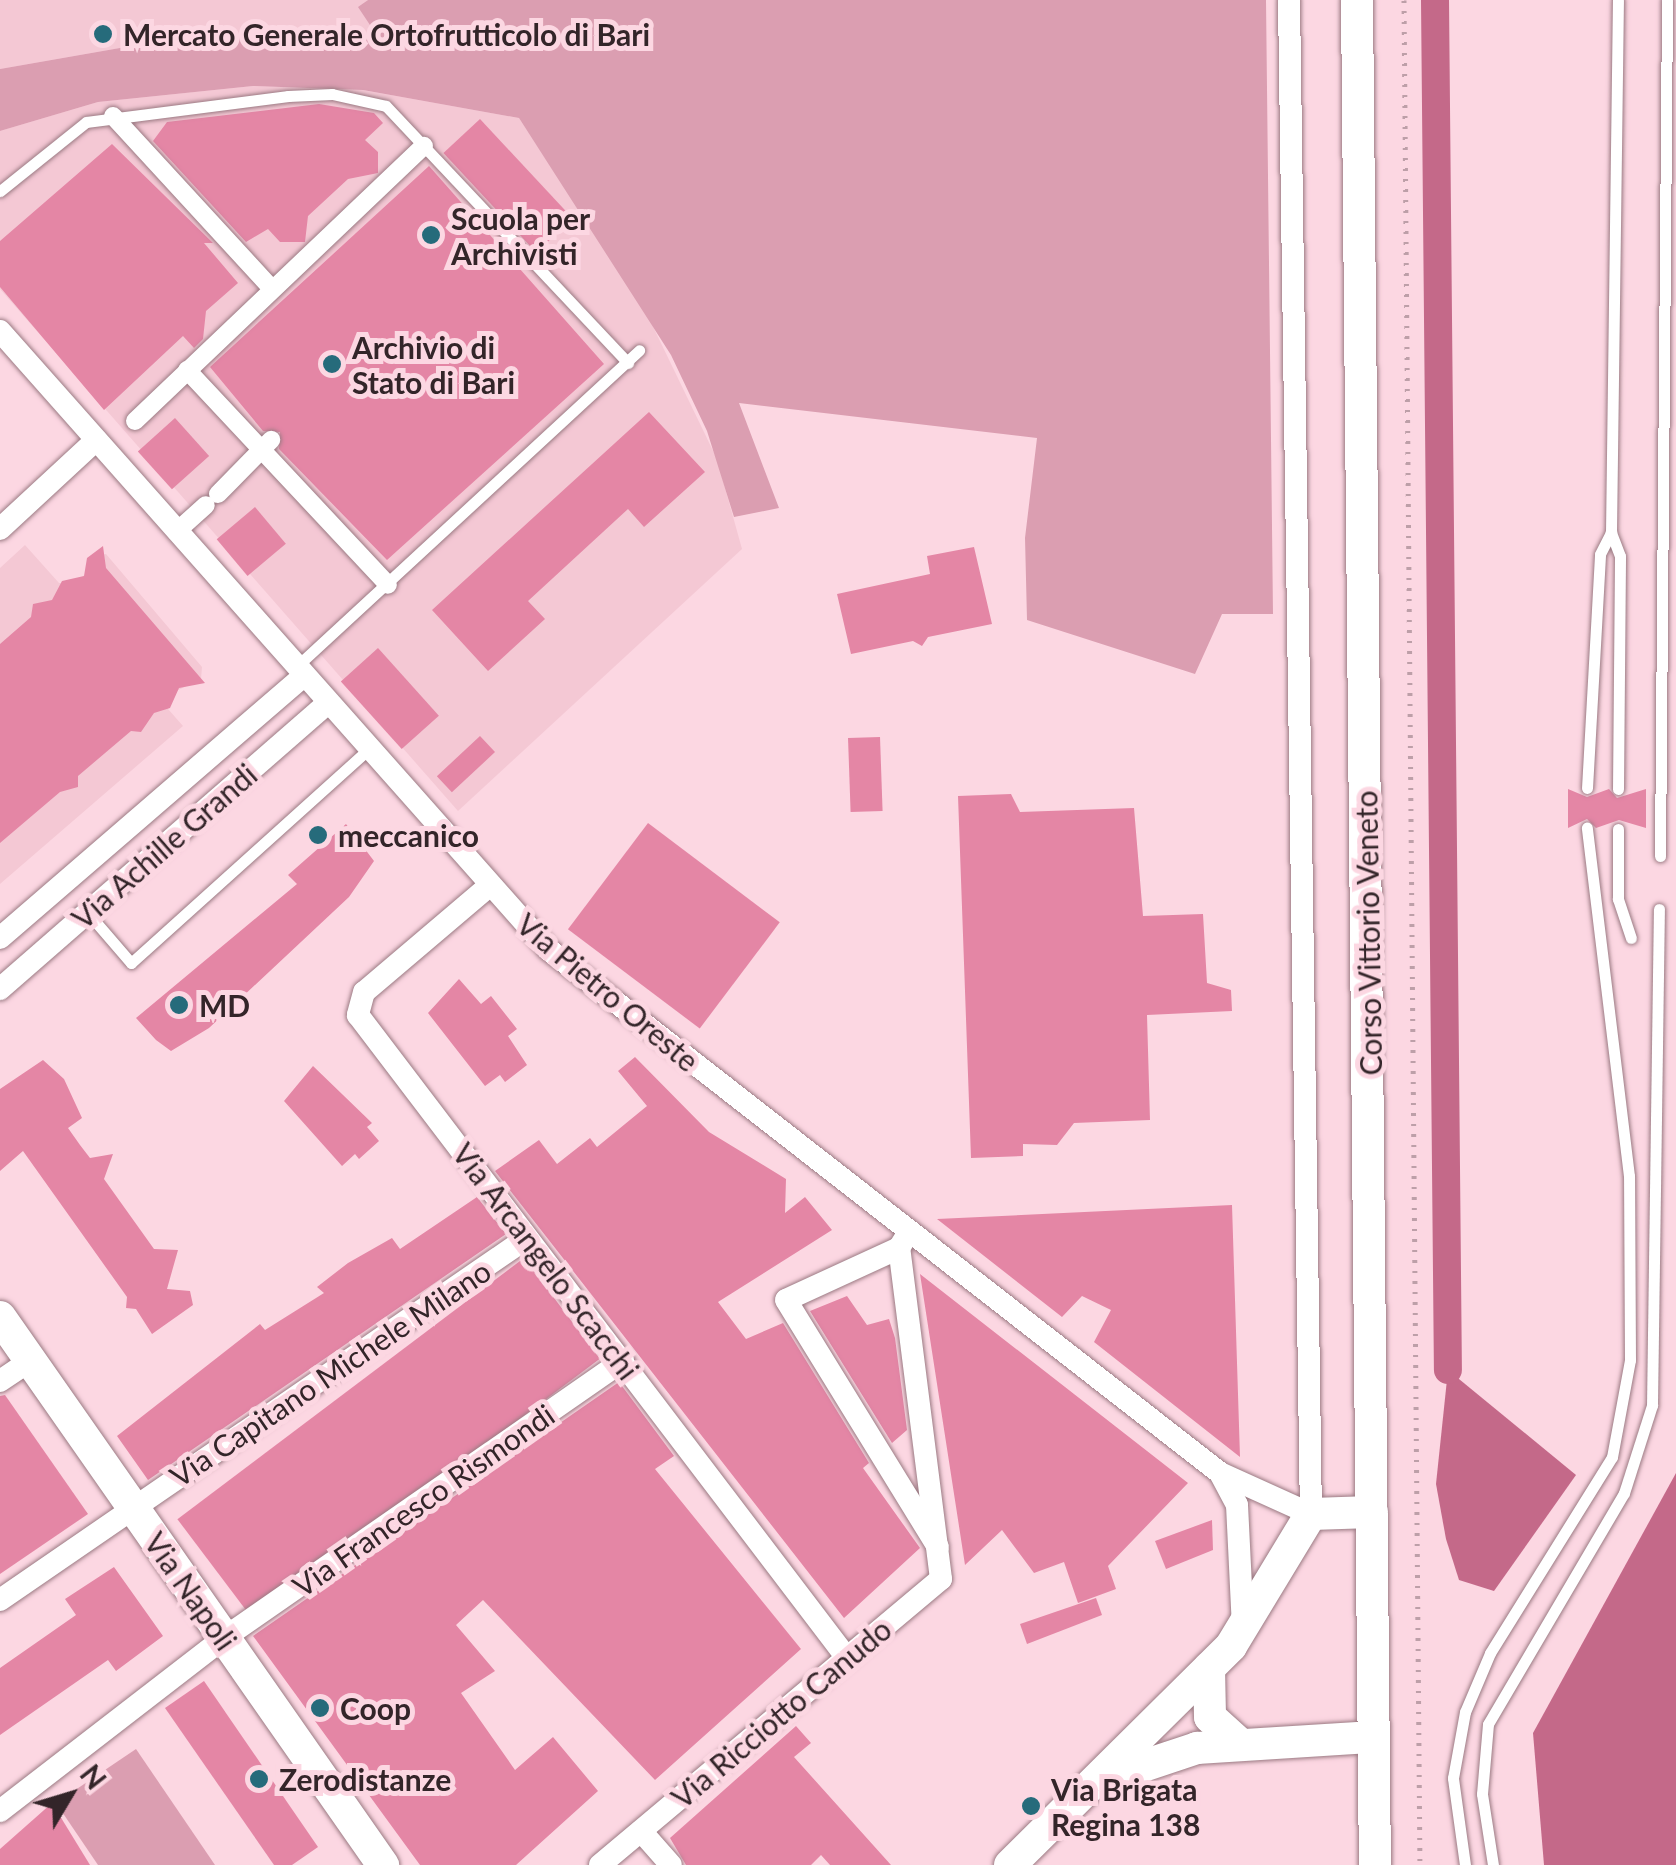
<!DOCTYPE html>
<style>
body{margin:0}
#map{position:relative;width:1676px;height:1865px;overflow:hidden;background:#fcd7e2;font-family:Lato,sans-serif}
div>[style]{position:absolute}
.built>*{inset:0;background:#f4c8d4}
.green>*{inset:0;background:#db9eb1}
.water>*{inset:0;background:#c46989}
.canal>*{height:28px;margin:-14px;padding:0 14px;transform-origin:14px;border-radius:14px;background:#c46989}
.building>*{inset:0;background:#e486a5;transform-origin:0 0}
.path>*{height:5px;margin-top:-2.5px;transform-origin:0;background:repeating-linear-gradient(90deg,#bd9fa8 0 2.5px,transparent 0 10.5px)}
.roads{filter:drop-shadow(0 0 2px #9b7a83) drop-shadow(0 0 2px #9b7a83)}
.service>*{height:11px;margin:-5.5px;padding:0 5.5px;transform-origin:5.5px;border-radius:5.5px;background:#fff}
.pedestrian>*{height:18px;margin:-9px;padding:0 9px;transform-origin:9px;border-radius:9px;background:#fff}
.minor>*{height:22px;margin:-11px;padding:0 11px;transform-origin:11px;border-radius:11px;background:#fff}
.secondary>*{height:32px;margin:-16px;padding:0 16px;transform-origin:16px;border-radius:16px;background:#fff}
.dots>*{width:28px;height:28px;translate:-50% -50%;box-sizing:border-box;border:5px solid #fcd7e2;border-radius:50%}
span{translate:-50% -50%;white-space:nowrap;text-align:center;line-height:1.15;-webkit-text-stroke:10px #fcd7e2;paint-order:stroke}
.poi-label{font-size:30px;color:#332529;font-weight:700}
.left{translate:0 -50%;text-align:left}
.street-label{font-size:30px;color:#332529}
.north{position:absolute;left:20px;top:1745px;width:100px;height:100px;-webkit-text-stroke:8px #fcd7e2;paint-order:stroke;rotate:52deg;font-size:28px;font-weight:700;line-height:40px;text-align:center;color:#332529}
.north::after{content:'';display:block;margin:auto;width:35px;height:45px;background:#332529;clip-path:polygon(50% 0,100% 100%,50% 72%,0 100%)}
</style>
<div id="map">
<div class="built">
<i style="clip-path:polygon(0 0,368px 0,359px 7px,379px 37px,194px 35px,0 69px)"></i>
<i style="clip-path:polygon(253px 86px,363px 90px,519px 118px,644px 308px,717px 459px,742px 549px,458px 811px,0 289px,0 131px,98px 102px)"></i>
<i style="clip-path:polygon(25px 545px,59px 583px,75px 583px,88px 572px,87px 558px,106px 554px,202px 667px,201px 679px,170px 694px,168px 709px,183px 726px,0 884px,0 568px)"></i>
</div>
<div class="green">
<i style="clip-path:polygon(368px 0,1266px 0,1273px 614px,1222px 614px,1195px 674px,1027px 620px,1025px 538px,1037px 438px,739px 403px,779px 508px,734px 517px,707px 431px,671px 355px,519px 118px,363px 90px,253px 86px,98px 102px,0 131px,0 69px,194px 35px,378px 37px,358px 7px)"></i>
<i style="clip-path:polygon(136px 1749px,215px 1865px,98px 1865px,56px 1803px)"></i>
</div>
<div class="water">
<i style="clip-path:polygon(1448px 1370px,1576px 1475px,1494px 1591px,1459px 1580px,1446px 1539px,1436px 1484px)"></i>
<i style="clip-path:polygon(1676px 1473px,1676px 1865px,1544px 1865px,1533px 1733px)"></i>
</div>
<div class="canal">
<i style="left:1435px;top:0;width:1370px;rotate:89.46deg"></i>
</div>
<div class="building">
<i style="clip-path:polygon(319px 104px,374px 113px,383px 123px,365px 140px,378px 152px,378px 173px,348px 179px,308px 216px,305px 242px,280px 242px,268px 229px,246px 242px,153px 141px,167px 122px)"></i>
<i style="left:480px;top:119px;width:136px;height:50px;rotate:47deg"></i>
<i style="clip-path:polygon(112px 144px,213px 243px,204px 243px,238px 283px,206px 311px,203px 339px,194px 348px,183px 336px,104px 410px,0 287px,0 241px)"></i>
<i style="clip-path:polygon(429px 166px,604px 364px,387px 560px,279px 449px,280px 432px,263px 431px,210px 367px)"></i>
<i style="clip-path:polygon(649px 412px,705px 472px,644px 527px,628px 509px,528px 601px,545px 619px,488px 671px,432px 610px)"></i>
<i style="left:175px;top:418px;width:51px;height:50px;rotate:48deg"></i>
<i style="left:255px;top:507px;width:48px;height:50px;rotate:50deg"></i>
<i style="clip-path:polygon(103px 546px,106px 568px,205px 683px,179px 688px,170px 708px,154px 713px,141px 732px,131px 731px,78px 776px,78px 787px,60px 792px,0 843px,0 644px,31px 617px,33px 604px,52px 600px,62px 581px,84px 576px,87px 558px)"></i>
<i style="clip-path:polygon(974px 547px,992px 624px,928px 637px,922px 646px,913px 641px,851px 654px,837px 594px,930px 574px,927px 556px)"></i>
<i style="left:378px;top:648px;width:91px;height:50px;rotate:48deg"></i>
<i style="left:480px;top:736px;width:22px;height:59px;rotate:47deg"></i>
<i style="left:880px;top:737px;width:74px;height:32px;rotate:88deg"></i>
<i style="clip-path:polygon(1568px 789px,1587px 797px,1609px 789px,1617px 798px,1646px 789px,1646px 828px,1619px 820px,1596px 828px,1587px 819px,1568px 828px)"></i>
<i style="clip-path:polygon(1011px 794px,1020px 812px,1134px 808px,1143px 916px,1203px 914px,1207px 983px,1231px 990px,1232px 1011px,1147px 1015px,1150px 1120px,1074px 1123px,1057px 1145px,1023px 1144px,1023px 1156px,971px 1158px,958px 796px)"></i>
<i style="left:648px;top:823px;width:165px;height:133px;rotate:37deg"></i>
<i style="clip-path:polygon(346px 824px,374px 861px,349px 897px,209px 1028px,171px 1051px,156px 1040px,136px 1018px,297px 884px,288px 875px)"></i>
<i style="clip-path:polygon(459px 979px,481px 1004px,491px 996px,517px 1029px,508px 1036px,527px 1065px,505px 1082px,500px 1075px,485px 1086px,428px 1013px)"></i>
<i style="clip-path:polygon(635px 1057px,709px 1132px,786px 1179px,785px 1213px,805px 1197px,832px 1230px,718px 1302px,746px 1339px,783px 1323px,869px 1463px,863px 1468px,920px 1548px,844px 1618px,495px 1171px,539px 1140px,557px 1164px,590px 1138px,597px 1147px,647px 1106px,618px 1071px)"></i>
<i style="clip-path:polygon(43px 1060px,64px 1079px,82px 1118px,68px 1128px,80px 1145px,90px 1158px,113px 1154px,104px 1179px,154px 1249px,178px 1250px,167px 1289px,190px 1291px,193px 1305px,152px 1334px,136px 1309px,126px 1308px,127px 1297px,23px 1151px,0 1171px,0 1089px)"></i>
<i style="clip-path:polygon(313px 1066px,372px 1123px,367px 1127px,379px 1141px,359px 1159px,355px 1154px,342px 1166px,284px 1101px)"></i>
<i style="clip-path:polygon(477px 1197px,506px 1234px,148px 1480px,117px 1436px,260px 1324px,265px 1330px,324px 1293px,317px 1287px,348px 1263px,392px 1238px,400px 1249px)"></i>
<i style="clip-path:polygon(1232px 1205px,1240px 1457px,1094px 1342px,1111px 1310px,1082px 1296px,1062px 1317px,937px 1219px)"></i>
<i style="left:524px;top:1258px;width:126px;height:434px;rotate:53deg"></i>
<i style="clip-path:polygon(920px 1274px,1188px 1483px,1108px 1566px,1116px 1589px,1078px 1603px,1064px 1562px,1034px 1573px,1002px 1530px,965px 1565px)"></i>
<i style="clip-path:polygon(847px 1296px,867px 1325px,889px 1319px,895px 1338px,907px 1430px,892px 1443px,810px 1311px)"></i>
<i style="clip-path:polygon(619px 1382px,674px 1456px,655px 1469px,801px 1649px,655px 1780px,483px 1600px,456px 1625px,495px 1671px,461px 1693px,515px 1770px,553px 1737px,598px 1791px,516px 1865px,420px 1865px,253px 1636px)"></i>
<i style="clip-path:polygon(5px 1395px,88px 1514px,0 1574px,0 1396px)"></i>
<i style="clip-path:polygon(1212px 1520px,1213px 1550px,1166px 1569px,1155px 1541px)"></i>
<i style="clip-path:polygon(114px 1567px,163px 1636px,116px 1671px,108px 1660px,0 1735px,0 1668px,76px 1615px,65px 1599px)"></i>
<i style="clip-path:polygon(1096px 1598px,1102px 1615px,1027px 1644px,1020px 1624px)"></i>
<i style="clip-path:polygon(204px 1681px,318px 1847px,292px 1865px,274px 1865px,165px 1708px)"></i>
<i style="clip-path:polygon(796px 1726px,811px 1743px,794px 1757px,891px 1865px,830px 1865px,821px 1855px,811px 1865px,686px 1865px,670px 1838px)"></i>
<i style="clip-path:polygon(52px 1803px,90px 1865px,0 1865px,0 1849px)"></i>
</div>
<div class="path">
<i style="left:1404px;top:0;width:1865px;rotate:89.51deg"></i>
</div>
<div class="roads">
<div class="service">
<i style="left:0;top:191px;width:110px;rotate:-38.7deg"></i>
<i style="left:86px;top:122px;width:204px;rotate:-7.3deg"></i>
<i style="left:288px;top:96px;width:44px;rotate:-2.6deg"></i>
<i style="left:332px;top:94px;width:55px;rotate:12.5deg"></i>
<i style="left:386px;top:106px;width:353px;rotate:46.7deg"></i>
<i style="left:296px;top:667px;width:467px;rotate:-42.7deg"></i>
<i style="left:1587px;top:788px;width:234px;rotate:-86.8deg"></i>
<i style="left:1600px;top:554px;width:25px;rotate:-63deg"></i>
<i style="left:1618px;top:789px;width:233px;rotate:-89.5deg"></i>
<i style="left:1620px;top:556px;width:26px;rotate:-111deg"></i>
<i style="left:1611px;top:532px;width:532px;rotate:-89.25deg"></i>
<i style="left:1618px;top:829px;width:70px;rotate:90deg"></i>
<i style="left:1618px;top:899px;width:41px;rotate:71.6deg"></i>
<i style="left:1660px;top:856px;width:856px;rotate:-89.53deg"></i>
<i style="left:88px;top:913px;width:66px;rotate:49.3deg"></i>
<i style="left:131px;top:963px;width:320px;rotate:-42deg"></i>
<i style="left:1465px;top:1865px;width:88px;rotate:-97.9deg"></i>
<i style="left:1453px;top:1778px;width:67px;rotate:-79.7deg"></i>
<i style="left:1465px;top:1712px;width:64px;rotate:-67deg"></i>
<i style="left:1490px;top:1653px;width:231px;rotate:-58.1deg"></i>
<i style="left:1612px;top:1457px;width:99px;rotate:-79.5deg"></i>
<i style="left:1630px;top:1360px;width:184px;rotate:-90.3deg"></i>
<i style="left:1629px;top:1176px;width:351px;rotate:-96.9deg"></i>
<i style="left:1493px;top:1865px;width:72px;rotate:-98.8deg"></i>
<i style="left:1482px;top:1794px;width:70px;rotate:-85.1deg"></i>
<i style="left:1488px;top:1724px;width:268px;rotate:-59.5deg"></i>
<i style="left:1624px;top:1493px;width:92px;rotate:-72.3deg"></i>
<i style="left:1652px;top:1405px;width:496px;rotate:-89.2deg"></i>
</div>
<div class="pedestrian">
<i style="left:113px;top:116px;width:232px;rotate:47.4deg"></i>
<i style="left:187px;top:370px;width:294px;rotate:46.9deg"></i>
<i style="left:135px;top:421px;width:399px;rotate:-43.6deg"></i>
<i style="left:218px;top:494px;width:76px;rotate:-45.5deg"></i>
<i style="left:176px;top:532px;width:40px;rotate:-42deg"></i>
</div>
<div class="minor">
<i style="left:1289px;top:0;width:1514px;rotate:89.17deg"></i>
<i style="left:0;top:331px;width:827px;rotate:48.43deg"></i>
<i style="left:549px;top:950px;width:851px;rotate:37.93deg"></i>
<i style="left:1220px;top:1473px;width:36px;rotate:62deg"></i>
<i style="left:1237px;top:1505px;width:122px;rotate:87.2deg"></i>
<i style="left:0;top:529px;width:131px;rotate:-42.8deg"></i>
<i style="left:488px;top:887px;width:162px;rotate:139.7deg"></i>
<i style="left:364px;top:992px;width:24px;rotate:105deg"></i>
<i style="left:358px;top:1015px;width:808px;rotate:52.75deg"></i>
<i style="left:0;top:938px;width:401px;rotate:-40.8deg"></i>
<i style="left:0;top:989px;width:435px;rotate:-41.1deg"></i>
<i style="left:899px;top:1248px;width:124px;rotate:155.3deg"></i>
<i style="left:786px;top:1300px;width:290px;rotate:58.4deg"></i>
<i style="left:0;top:1381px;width:36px;rotate:-34deg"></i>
<i style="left:1220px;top:1473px;width:100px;rotate:24.3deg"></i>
<i style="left:0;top:1600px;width:639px;rotate:-34.49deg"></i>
<i style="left:0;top:1811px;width:283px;rotate:-37.7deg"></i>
<i style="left:224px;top:1638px;width:486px;rotate:-34.8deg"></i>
<i style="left:641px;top:1831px;width:45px;rotate:48.6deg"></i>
<i style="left:600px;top:1865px;width:445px;rotate:-40deg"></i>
<i style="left:941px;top:1579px;width:334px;rotate:-97.2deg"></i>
<i style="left:899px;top:1248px;width:19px;rotate:-58deg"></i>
</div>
<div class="secondary">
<i style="left:1357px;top:0;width:1865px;rotate:89.45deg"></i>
<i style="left:0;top:1317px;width:669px;rotate:55.05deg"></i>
<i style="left:1209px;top:1668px;width:49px;rotate:88.8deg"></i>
<i style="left:1210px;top:1717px;width:38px;rotate:42deg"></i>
<i style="left:1113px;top:1776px;width:89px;rotate:-18.4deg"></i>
<i style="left:1197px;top:1748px;width:173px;rotate:-3.6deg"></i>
<i style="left:1010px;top:1865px;width:311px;rotate:-44.7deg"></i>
<i style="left:1231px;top:1646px;width:154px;rotate:-58.8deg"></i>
<i style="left:1311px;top:1514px;width:61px;rotate:-1.9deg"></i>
</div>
</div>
<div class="dots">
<i style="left:103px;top:34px;background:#266b7b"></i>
<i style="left:431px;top:235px;background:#266b7b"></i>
<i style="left:332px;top:364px;background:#266b7b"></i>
<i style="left:318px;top:835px;background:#266b7b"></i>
<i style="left:179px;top:1005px;background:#266b7b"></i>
<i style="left:320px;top:1708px;background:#266b7b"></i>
<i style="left:259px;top:1779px;background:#266b7b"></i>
<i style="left:1031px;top:1806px;background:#266b7b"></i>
</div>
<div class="poi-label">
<span class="left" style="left:123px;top:34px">Mercato Generale Ortofrutticolo di Bari</span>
<span class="left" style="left:451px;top:235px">Scuola per<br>Archivisti</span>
<span class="left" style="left:352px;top:364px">Archivio di<br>Stato di Bari</span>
<span class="left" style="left:338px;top:835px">meccanico</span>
<span class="left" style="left:199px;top:1005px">MD</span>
<span class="left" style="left:340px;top:1708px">Coop</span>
<span class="left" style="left:279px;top:1779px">Zerodistanze</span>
<span class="left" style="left:1051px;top:1806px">Via Brigata<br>Regina 138</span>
</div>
<div class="street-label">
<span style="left:164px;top:846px;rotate:-41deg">Via Achille Grandi</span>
<span style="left:1368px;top:933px;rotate:-91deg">Corso Vittorio Veneto</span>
<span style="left:608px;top:992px;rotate:40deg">Via Pietro Oreste</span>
<span style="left:546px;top:1261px;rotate:53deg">Via Arcangelo Scacchi</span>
<span style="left:330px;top:1373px;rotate:-34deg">Via Capitano Michele Milano</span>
<span style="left:423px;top:1500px;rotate:-35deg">Via Francesco Rismondi</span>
<span style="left:191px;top:1591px;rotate:55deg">Via Napoli</span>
<span style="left:781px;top:1713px;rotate:-40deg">Via Ricciotto Canudo</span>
</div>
<div class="north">N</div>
</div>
